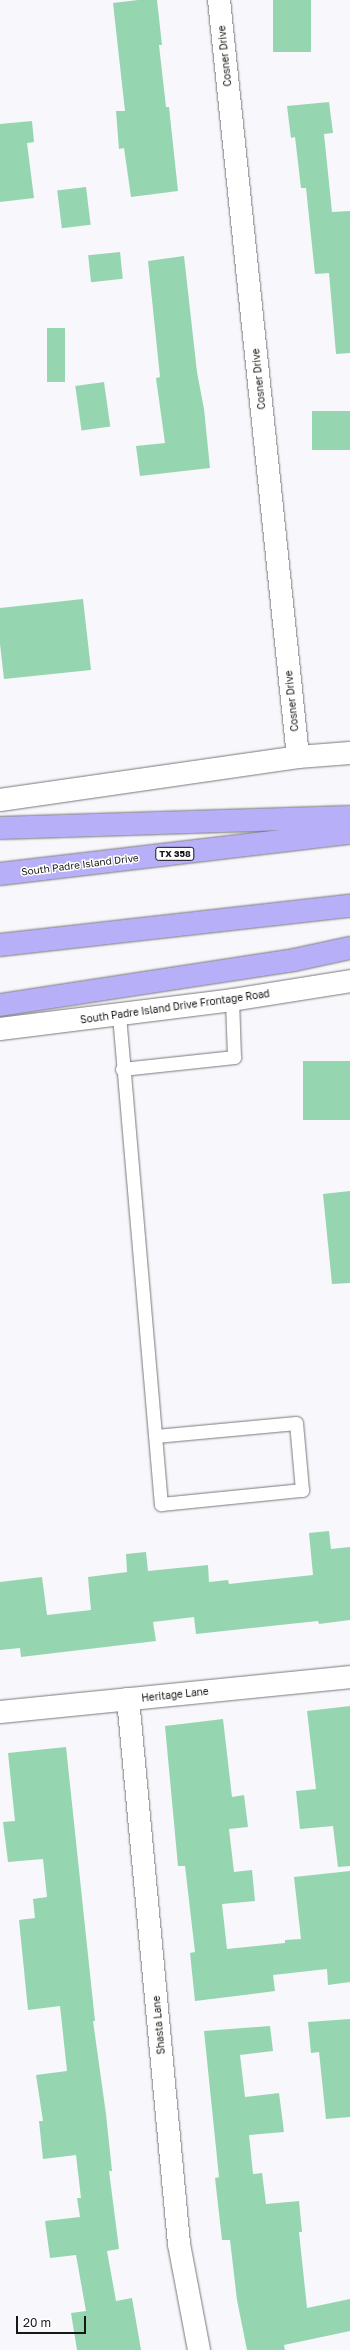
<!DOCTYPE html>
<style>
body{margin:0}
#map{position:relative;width:350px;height:2350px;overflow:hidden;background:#f8f7fb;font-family:"Golos Text",sans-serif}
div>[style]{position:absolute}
.building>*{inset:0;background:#95d6b1;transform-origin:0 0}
.roads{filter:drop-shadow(0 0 1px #79787b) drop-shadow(0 0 1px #79787b)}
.service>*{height:13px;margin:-6.5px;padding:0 6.5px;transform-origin:6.5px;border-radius:6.5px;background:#fff}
.minor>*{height:22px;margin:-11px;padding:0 11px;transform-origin:11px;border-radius:11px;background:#fff}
.secondary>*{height:22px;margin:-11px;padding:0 11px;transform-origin:11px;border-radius:11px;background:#fff}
.motorway>*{height:22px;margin:-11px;padding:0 11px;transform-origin:11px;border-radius:11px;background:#b7b0f8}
span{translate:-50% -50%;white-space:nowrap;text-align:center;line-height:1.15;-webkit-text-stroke:3px #fff;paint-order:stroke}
.shield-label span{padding:1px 3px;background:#fff;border:1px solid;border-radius:3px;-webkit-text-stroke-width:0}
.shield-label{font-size:9px;color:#171718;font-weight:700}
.street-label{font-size:10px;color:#171718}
.scale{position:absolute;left:16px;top:2316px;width:70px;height:18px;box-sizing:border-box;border:2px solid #171718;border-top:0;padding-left:5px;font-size:12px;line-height:14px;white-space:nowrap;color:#171718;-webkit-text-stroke:3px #fff;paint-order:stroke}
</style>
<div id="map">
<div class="building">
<i style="clip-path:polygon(138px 0,157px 0,162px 45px,159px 45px,166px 107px,169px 107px,178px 191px,131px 197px,124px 148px,119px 149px,116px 111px,125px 111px,113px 3px)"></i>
<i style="left:273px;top:0;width:38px;height:52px"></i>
<i style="clip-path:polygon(329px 102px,333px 133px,324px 134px,332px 212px,350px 211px,350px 353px,336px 354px,329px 273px,315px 274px,306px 188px,301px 188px,295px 137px,291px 138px,287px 106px)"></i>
<i style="clip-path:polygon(32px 121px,34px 142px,27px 143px,34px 198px,0 202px,0 124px)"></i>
<i style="left:86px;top:187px;width:38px;height:29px;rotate:83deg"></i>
<i style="left:120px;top:252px;width:27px;height:32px;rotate:84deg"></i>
<i style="clip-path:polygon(184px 256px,197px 372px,204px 409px,210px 468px,140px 476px,136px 446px,165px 443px,156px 378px,160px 377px,148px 261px)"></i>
<i style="left:47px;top:328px;width:18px;height:54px"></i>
<i style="left:104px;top:382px;width:45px;height:29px;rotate:82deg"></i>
<i style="left:350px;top:411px;width:39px;height:38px;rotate:90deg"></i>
<i style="clip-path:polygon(83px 599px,91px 670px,4px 679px,0 644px,0 608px)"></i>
<i style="left:350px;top:1061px;width:59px;height:47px;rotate:90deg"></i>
<i style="clip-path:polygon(350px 1191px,350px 1283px,332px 1284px,323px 1194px)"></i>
<i style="clip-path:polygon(329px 1531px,331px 1549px,350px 1547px,350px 1620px,319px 1624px,318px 1621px,196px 1634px,194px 1617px,153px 1622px,156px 1641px,21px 1657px,20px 1648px,0 1650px,0 1582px,42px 1577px,47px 1615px,91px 1610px,88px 1577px,127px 1572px,126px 1554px,146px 1552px,148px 1571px,208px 1565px,209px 1582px,228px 1580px,229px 1584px,313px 1575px,309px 1533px)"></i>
<i style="clip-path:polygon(350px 1706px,350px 1866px,338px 1867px,333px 1826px,300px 1829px,296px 1791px,316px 1789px,307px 1711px)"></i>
<i style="clip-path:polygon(223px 1719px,232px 1797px,244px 1795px,248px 1827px,229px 1829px,234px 1872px,252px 1870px,255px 1901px,222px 1904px,227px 1949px,285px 1943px,285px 1940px,301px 1939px,294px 1877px,350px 1871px,350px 1982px,328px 1985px,327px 1969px,273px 1975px,275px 1991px,195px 2001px,190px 1953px,195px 1952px,185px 1866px,178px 1866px,165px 1726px)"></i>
<i style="clip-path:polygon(66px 1747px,95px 2021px,93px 2021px,106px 2114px,112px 2171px,109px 2171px,119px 2249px,107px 2251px,116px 2301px,132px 2298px,141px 2350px,77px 2350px,71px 2313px,86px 2311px,76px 2255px,50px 2258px,45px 2221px,80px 2217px,77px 2198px,81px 2198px,76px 2155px,43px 2159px,39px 2121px,43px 2121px,36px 2075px,67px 2071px,60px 2006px,28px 2010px,19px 1920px,35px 1918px,33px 1899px,47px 1897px,43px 1859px,8px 1862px,3px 1822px,15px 1821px,8px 1753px)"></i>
<i style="clip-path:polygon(350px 2019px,350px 2117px,326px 2119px,319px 2052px,311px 2053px,308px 2022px)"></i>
<i style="clip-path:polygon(270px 2026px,273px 2051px,240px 2055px,245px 2097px,279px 2093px,284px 2132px,249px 2135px,253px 2174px,262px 2173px,266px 2204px,299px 2201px,302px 2232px,299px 2232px,307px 2308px,350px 2299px,350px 2331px,284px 2345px,285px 2350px,247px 2350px,237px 2300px,230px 2240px,222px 2240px,215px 2178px,219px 2177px,204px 2031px)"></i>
</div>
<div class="roads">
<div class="service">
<i style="left:119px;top:1015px;width:491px;rotate:85.1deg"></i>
<i style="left:161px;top:1504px;width:142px;rotate:-5.7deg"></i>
<i style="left:302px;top:1490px;width:67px;rotate:-95.1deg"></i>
<i style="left:296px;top:1423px;width:141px;rotate:174.7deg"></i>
<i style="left:122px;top:1069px;width:113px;rotate:-6.1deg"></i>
<i style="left:234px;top:1057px;width:57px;rotate:-92deg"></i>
</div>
<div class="minor">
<i style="left:219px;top:0;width:761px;rotate:84.04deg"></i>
<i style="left:128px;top:1699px;width:547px;rotate:84.65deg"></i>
<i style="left:179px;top:2244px;width:108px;rotate:79.3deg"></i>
<i style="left:0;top:1712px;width:352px;rotate:-5.7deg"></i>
</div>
<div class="secondary">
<i style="left:0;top:800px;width:301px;rotate:-8.2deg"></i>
<i style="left:298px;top:757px;width:52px;rotate:-4.4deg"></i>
<i style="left:0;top:1029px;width:234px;rotate:-7.1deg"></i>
<i style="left:232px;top:1000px;width:120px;rotate:-9.1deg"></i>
</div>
<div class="motorway">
<i style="left:0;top:828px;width:350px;rotate:-1.8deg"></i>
<i style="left:0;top:874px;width:352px;rotate:-6.7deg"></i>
<i style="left:0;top:945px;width:352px;rotate:-6.4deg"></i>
<i style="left:0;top:1005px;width:297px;rotate:-8.7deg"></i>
<i style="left:294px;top:960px;width:57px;rotate:-12.1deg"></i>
</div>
</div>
<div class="shield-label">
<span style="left:175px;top:854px">TX 358</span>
</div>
<div class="street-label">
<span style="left:225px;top:56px;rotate:-96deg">Cosner Drive</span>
<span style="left:259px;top:379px;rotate:-96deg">Cosner Drive</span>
<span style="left:292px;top:701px;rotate:-96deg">Cosner Drive</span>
<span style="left:80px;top:865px;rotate:-7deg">South Padre Island Drive</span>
<span style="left:175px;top:1007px;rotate:-8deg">South Padre Island Drive Frontage Road</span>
<span style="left:175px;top:1695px;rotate:-6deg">Heritage Lane</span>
<span style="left:159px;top:2025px;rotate:-95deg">Shasta Lane</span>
</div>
<div class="scale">20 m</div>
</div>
